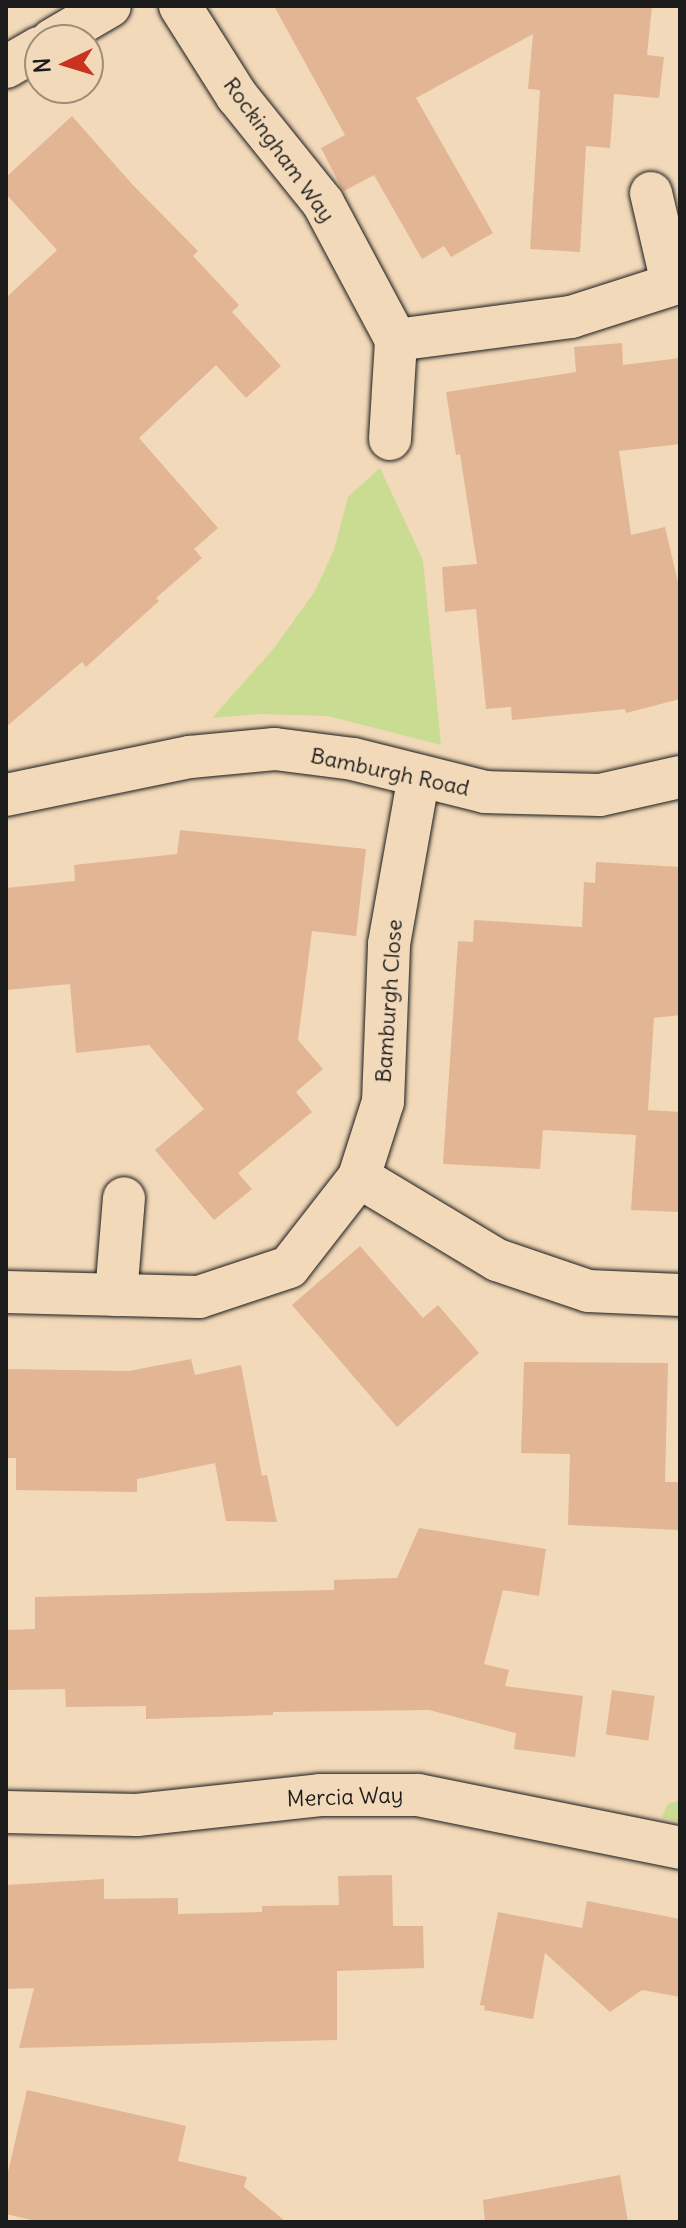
<!DOCTYPE html>
<style>
body{margin:0}
#map{position:relative;width:686px;height:2228px;overflow:hidden;background:#f2d9b9;font-family:Delius,sans-serif}
div>[style]{position:absolute}
.green>*{inset:0;background:#c9dc91}
.building>*{inset:0;background:#e2b595;transform-origin:0 0}
.roads{filter:drop-shadow(0 0 2px #1c1c1c) drop-shadow(0 0 2px #1c1c1c)}
.minor>*{height:42px;margin:-21px;padding:0 21px;transform-origin:21px;border-radius:21px;background:#f2d9b9}
span{translate:-50% -50%;white-space:nowrap;text-align:center;line-height:1.15;-webkit-text-stroke:8px #f2d9b9;paint-order:stroke}
.street-label{font-size:22px;color:#1c1c1c}
.frame{position:absolute;inset:0;border:8px solid #1c1c1c;pointer-events:none}
.north{position:absolute;left:24px;top:24px;width:80px;height:80px;box-sizing:border-box;background:#f2d9b9;border:2px solid #9c8d7a;border-radius:50%;rotate:266deg;font-size:22px;font-weight:700;line-height:32px;text-align:center;color:#1c1c1c}
.north::after{content:'';display:block;margin:auto;width:28px;height:36px;background:#c8321e;clip-path:polygon(50% 0,100% 100%,50% 72%,0 100%)}
</style>
<div id="map">
<div class="green">
<i style="clip-path:polygon(380px 468px,423px 560px,441px 745px,328px 716px,258px 714px,212px 718px,275px 647px,315px 591px,334px 550px,348px 497px)"></i>
<i style="clip-path:polygon(680px 1800px,680px 1822px,662px 1817px,668px 1804px)"></i>
</div>
<div class="building">
<i style="clip-path:polygon(274px 6px,652px 6px,647px 55px,664px 57px,659px 98px,614px 94px,610px 148px,586px 146px,580px 252px,530px 249px,540px 90px,528px 89px,533px 34px,416px 98px,493px 233px,451px 257px,444px 246px,422px 259px,374px 175px,344px 191px,341px 187px,321px 148px,345px 135px)"></i>
<i style="clip-path:polygon(72px 116px,131px 183px,198px 251px,193px 256px,239px 305px,232px 312px,281px 366px,246px 398px,216px 365px,139px 438px,218px 528px,194px 549px,202px 558px,156px 598px,159px 601px,86px 667px,82px 662px,6px 727px,6px 298px,57px 250px,6px 194px,6px 177px)"></i>
<i style="clip-path:polygon(622px 343px,623px 365px,680px 358px,680px 444px,619px 451px,631px 535px,665px 527px,680px 591px,680px 699px,626px 713px,625px 709px,512px 720px,511px 707px,486px 709px,476px 609px,445px 612px,442px 567px,477px 564px,460px 454px,456px 455px,446px 392px,576px 372px,574px 347px)"></i>
<i style="clip-path:polygon(180px 830px,366px 849px,356px 936px,312px 931px,298px 1040px,323px 1069px,296px 1092px,312px 1112px,238px 1173px,252px 1189px,214px 1220px,155px 1150px,204px 1109px,149px 1045px,76px 1053px,70px 984px,6px 990px,6px 888px,75px 881px,74px 865px,177px 854px)"></i>
<i style="clip-path:polygon(596px 862px,680px 867px,680px 1015px,654px 1018px,648px 1110px,680px 1112px,680px 1212px,631px 1210px,636px 1135px,543px 1130px,540px 1169px,443px 1164px,458px 941px,473px 942px,474px 920px,582px 927px,584px 882px,595px 883px)"></i>
<i style="clip-path:polygon(360px 1246px,423px 1318px,438px 1305px,479px 1353px,397px 1427px,292px 1305px)"></i>
<i style="clip-path:polygon(191px 1359px,195px 1375px,241px 1365px,262px 1476px,267px 1475px,277px 1522px,226px 1521px,215px 1463px,137px 1479px,137px 1492px,16px 1490px,16px 1458px,6px 1458px,6px 1369px,129px 1371px)"></i>
<i style="clip-path:polygon(524px 1362px,668px 1363px,665px 1482px,680px 1482px,680px 1530px,568px 1525px,570px 1454px,521px 1453px)"></i>
<i style="clip-path:polygon(419px 1528px,546px 1549px,539px 1596px,503px 1590px,484px 1664px,509px 1670px,505px 1686px,583px 1696px,575px 1757px,514px 1749px,516px 1733px,429px 1710px,273px 1712px,273px 1715px,146px 1719px,146px 1706px,66px 1707px,65px 1689px,6px 1690px,6px 1630px,35px 1629px,35px 1597px,334px 1590px,334px 1580px,397px 1578px)"></i>
<i style="left:612px;top:1690px;width:43px;height:45px;rotate:8deg"></i>
<i style="clip-path:polygon(392px 1875px,393px 1926px,423px 1926px,424px 1968px,337px 1971px,337px 2040px,19px 2048px,34px 1988px,6px 1989px,6px 1885px,104px 1879px,104px 1899px,178px 1898px,178px 1914px,262px 1912px,262px 1906px,339px 1905px,338px 1876px)"></i>
<i style="clip-path:polygon(587px 1901px,680px 1919px,680px 1997px,642px 1990px,610px 2012px,545px 1953px,533px 2019px,484px 2010px,485px 2006px,480px 2005px,498px 1912px,582px 1928px)"></i>
<i style="clip-path:polygon(27px 2090px,186px 2126px,178px 2161px,247px 2177px,244px 2187px,286px 2222px,40px 2222px,6px 2214px,6px 2181px)"></i>
<i style="clip-path:polygon(620px 2175px,628px 2222px,485px 2222px,483px 2200px)"></i>
</div>
<div class="roads">
<div class="minor">
<i style="left:180px;top:6px;width:107px;rotate:57.7deg"></i>
<i style="left:237px;top:96px;width:137px;rotate:51.2deg"></i>
<i style="left:323px;top:203px;width:155px;rotate:61.9deg"></i>
<i style="left:396px;top:340px;width:177px;rotate:-7.5deg"></i>
<i style="left:571px;top:317px;width:114px;rotate:-17.8deg"></i>
<i style="left:52px;top:40px;width:67px;rotate:-30.4deg"></i>
<i style="left:6px;top:67px;width:39px;rotate:-30deg"></i>
<i style="left:651px;top:193px;width:92px;rotate:76.9deg"></i>
<i style="left:390px;top:439px;width:99px;rotate:-86.5deg"></i>
<i style="left:6px;top:795px;width:188px;rotate:-11.7deg"></i>
<i style="left:190px;top:757px;width:85px;rotate:-5.4deg"></i>
<i style="left:275px;top:749px;width:79px;rotate:7.3deg"></i>
<i style="left:353px;top:759px;width:136px;rotate:14deg"></i>
<i style="left:485px;top:792px;width:115px;rotate:1.5deg"></i>
<i style="left:600px;top:795px;width:82px;rotate:-12.7deg"></i>
<i style="left:359px;top:1177px;width:161px;rotate:31deg"></i>
<i style="left:497px;top:1260px;width:96px;rotate:18.8deg"></i>
<i style="left:588px;top:1291px;width:92px;rotate:2.5deg"></i>
<i style="left:6px;top:1292px;width:193px;rotate:1.5deg"></i>
<i style="left:199px;top:1297px;width:95px;rotate:-18.4deg"></i>
<i style="left:289px;top:1267px;width:114px;rotate:-52.1deg"></i>
<i style="left:359px;top:1177px;width:79px;rotate:-72.3deg"></i>
<i style="left:383px;top:1102px;width:158px;rotate:-87.8deg"></i>
<i style="left:389px;top:944px;width:171px;rotate:-79.9deg"></i>
<i style="left:116px;top:1295px;width:97px;rotate:-85.3deg"></i>
<i style="left:6px;top:1812px;width:131px;rotate:1.3deg"></i>
<i style="left:137px;top:1815px;width:184px;rotate:-6.2deg"></i>
<i style="left:320px;top:1795px;width:98px"></i>
<i style="left:418px;top:1795px;width:267px;rotate:11.4deg"></i>
</div>
</div>
<div class="street-label">
<span style="left:279px;top:150px;rotate:54deg">Rockingham Way</span>
<span style="left:390px;top:772px;rotate:12deg">Bamburgh Road</span>
<span style="left:389px;top:1001px;rotate:-86deg">Bamburgh Close</span>
<span style="left:345px;top:1797px;rotate:-2deg">Mercia Way</span>
</div>
<div class="frame"></div>
<div class="north">N</div>
</div>
